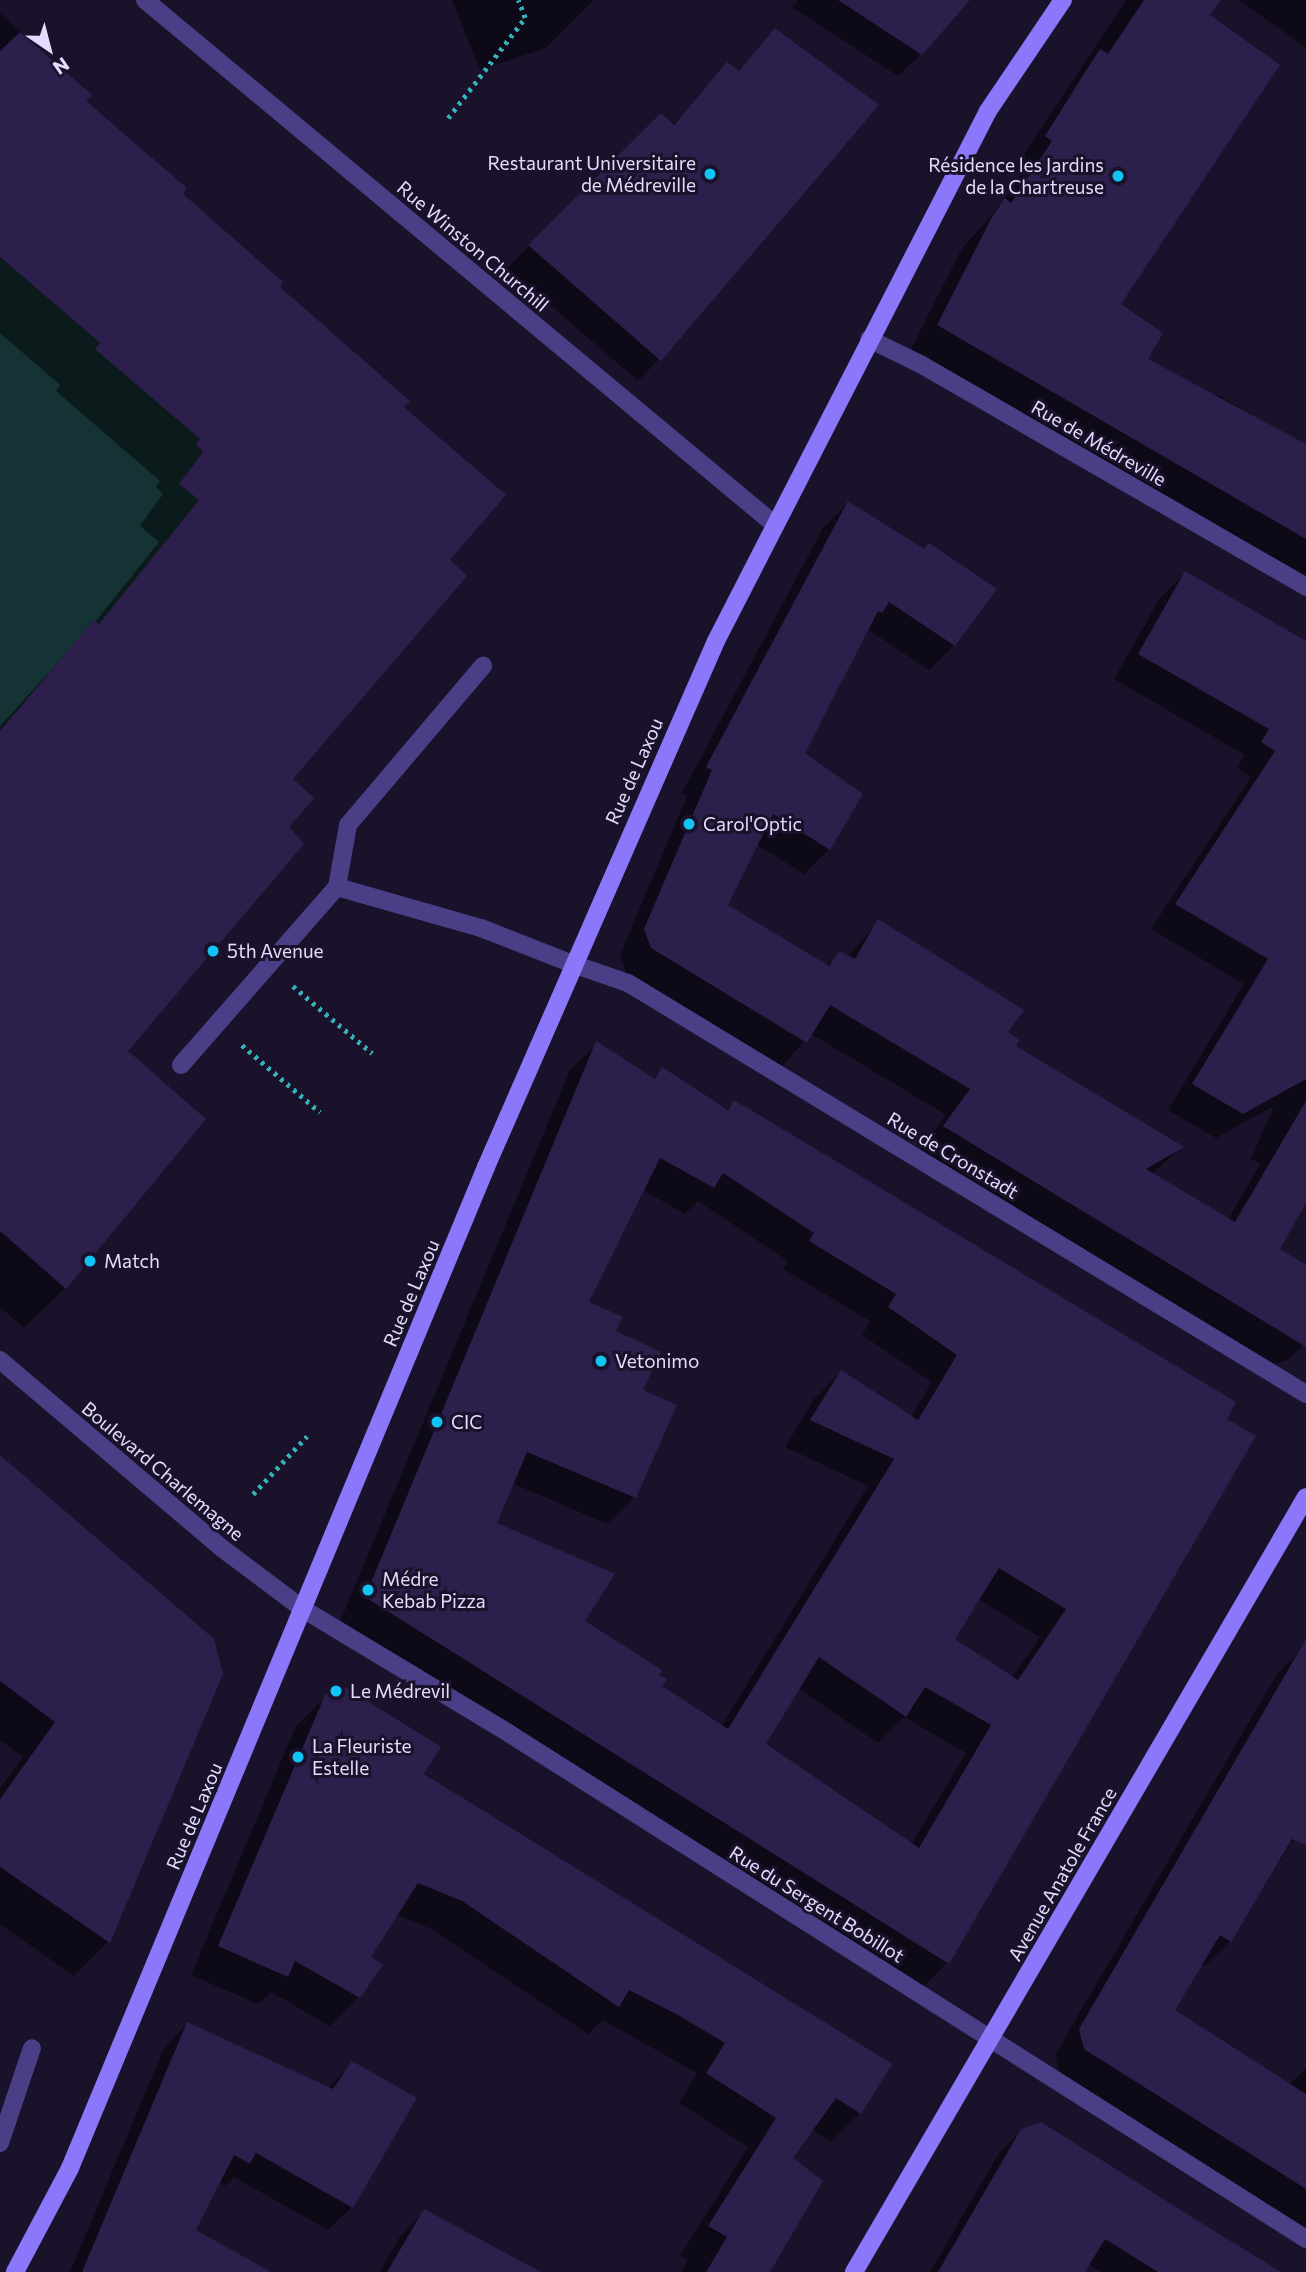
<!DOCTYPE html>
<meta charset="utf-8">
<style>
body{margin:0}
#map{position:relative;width:1306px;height:2272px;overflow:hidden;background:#19122a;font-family:Commissioner,sans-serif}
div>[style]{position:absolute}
.green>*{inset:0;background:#153234}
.shadow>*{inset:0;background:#0007}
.building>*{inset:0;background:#2d1f4b}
.path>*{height:4.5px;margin-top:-2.25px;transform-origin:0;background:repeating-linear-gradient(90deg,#35b1b9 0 3.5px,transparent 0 8.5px)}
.lane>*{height:18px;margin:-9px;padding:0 9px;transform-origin:9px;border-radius:9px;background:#4a3f87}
.street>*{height:18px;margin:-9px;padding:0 9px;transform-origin:9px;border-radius:9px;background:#4a3f87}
.secondary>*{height:18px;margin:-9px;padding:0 9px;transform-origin:9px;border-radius:9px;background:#8a77fa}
.dots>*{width:19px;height:19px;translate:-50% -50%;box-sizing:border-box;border:4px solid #19122a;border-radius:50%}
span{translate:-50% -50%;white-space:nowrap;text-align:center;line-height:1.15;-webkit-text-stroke:6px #19122a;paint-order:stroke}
.poi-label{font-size:19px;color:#e4dcfe}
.right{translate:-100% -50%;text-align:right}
.left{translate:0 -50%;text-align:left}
.street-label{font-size:19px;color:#e4dcfe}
.north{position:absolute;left:14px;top:14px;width:70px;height:70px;-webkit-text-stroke:5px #19122a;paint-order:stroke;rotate:145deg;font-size:19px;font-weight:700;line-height:28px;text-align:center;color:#e4dcfe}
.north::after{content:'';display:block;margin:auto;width:24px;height:32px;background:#e4dcfe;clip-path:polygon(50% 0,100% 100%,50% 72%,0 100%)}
</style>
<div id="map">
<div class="green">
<i style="clip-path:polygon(0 257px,100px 343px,96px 349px,200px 439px,196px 445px,203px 452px,180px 484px,199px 500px,99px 624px,94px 620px,0 731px)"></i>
</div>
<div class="shadow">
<i style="clip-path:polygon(452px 0,594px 0,546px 48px,480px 70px)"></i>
<i style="clip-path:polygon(798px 0,946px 0,921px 54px,898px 76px,792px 7px)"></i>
<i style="clip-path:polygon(1126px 0,1219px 0,1208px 16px,1119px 305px,1146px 360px,1214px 399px,1218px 395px,1306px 446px,1306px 588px,907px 357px,961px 250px,1002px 203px,1022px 173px,1015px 168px)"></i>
<i style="clip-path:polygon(1239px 0,1306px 0,1306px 48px)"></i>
<i style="clip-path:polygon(0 13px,90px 95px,84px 101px,401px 407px,448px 560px,290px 779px,286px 827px,125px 1051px,65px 1288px,24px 1328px,0 1307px,0 726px,95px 622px,159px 542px,140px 526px,163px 494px,156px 487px,160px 481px,56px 391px,60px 385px,0 333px)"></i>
<i style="clip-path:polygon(776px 30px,659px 359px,638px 381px,507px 268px,661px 116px,672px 126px,727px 65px,737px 72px)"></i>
<i style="clip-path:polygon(848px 503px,954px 645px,929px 670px,867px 629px,803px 754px,829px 849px,804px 874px,756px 844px,726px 906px,826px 966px,840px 953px,847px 957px,879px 922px,1006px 1033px,1013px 1046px,1181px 1147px,1152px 1174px,1228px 1220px,1260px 1164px,1251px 1159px,1274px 1106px,1216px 1138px,1168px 1110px,1244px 984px,1151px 929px,1251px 777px,1237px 768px,1245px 755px,1114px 679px,1160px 598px,1185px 573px,1306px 643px,1306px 1200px,1278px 1250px,1306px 1267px,1306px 1342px,1288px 1360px,1270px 1365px,919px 1152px,946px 1115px,811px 1034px,781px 1067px,626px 973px,620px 955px,687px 796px,682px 793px,823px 528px)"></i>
<i style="clip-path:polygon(evenodd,597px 1044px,652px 1080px,662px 1069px,725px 1111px,734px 1103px,1253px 1437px,947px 1963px,920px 1990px,339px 1624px,570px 1070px,597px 1044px,643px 1190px,685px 1214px,698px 1201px,788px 1261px,783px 1269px,870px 1321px,862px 1335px,932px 1382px,911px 1417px,841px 1372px,814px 1399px,785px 1447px,868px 1486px,721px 1727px,660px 1687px,657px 1675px,583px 1622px,495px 1524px,512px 1483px,607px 1524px,634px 1497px,641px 1391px,614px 1332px,587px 1303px,643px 1190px,597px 1044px,978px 1599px,1040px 1637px,1012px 1678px,952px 1640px,978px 1599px,597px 1044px,798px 1688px,878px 1743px,904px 1717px,966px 1753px,911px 1845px,764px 1744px,798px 1688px)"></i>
<i style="clip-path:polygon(0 1458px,221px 1674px,108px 1942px,74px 1976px,0 1924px,0 1788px,23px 1757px,0 1740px)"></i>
<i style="clip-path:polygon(1302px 1649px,1306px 1651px,1306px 1819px,1230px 1941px,1205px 1966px,1201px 1963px,1172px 2011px,1289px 2085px,1306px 2068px,1306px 2229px,1060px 2074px,1055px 2055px,1277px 1674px)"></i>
<i style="clip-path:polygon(326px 1696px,860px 2113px,831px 2142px,812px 2129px,791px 2159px,768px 2272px,681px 2272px,688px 2260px,680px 2256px,748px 2147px,679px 2103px,697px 2073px,603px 2020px,588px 2034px,433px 1930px,396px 1914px,369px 1958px,359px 1997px,330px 2026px,271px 1992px,258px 2004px,191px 1975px,296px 1726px)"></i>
<i style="clip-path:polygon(187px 2024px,328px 2088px,353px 2063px,352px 2207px,328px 2230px,234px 2177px,225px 2186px,218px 2182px,193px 2230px,216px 2272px,70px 2272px,164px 2048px)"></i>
<i style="clip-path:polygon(1022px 2130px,1276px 2272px,1101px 2272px,1087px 2263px,1082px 2272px,930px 2272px,999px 2153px)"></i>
<i style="clip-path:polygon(425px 2211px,537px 2272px,379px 2272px,401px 2235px)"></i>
</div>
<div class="building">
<i style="clip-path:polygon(838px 0,970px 0,922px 55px)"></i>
<i style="clip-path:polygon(1144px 0,1221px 0,1210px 15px,1280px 65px,1121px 304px,1163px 333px,1148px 359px,1306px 444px,1306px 539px,937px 325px,992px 217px,1005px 198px,1011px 203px,1052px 141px,1045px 136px,1089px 66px,1100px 49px,1108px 54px)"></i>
<i style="clip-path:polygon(775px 28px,879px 105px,661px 361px,528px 245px,661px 113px,674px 125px,727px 62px,739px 71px)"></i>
<i style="clip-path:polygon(20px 32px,92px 95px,86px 101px,187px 188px,183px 194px,283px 282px,280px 287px,410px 401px,404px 407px,506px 495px,450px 560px,467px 576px,293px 779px,314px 798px,289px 827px,304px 844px,128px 1051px,206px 1119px,66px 1289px,0 1231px,0 731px,94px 620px,99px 624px,199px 500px,179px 484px,203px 452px,196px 444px,200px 439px,95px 349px,100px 343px,0 257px,0 51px)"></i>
<i style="clip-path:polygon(848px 501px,924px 549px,929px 543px,997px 589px,955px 646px,889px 602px,882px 613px,878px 611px,805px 753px,863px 794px,830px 850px,773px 814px,728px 905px,829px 966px,839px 951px,855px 959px,878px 919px,1024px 1010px,1008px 1032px,1019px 1040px,1016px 1046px,1184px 1147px,1146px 1169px,1235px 1222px,1306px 1101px,1306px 1203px,1280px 1249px,1306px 1265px,1306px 1347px,943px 1126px,970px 1089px,830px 1005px,807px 1043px,651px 948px,644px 929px,712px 770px,706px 767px)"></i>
<i style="clip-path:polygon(1185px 571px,1306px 641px,1306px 1079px,1243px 1114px,1192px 1084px,1268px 959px,1175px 904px,1275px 751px,1261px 742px,1269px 729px,1138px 654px)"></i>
<i style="clip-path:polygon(evenodd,596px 1041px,655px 1079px,662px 1067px,728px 1110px,734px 1100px,1236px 1402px,1227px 1419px,1256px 1436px,949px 1964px,365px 1597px,596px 1041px,660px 1158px,714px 1188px,723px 1173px,814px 1233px,809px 1241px,896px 1294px,888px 1307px,957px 1355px,918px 1420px,841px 1370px,810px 1420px,894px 1459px,728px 1729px,662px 1686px,667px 1679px,659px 1675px,662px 1670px,585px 1621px,615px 1574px,497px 1523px,527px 1452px,636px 1498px,677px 1405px,643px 1390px,661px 1352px,616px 1331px,623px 1317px,589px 1302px,660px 1158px,596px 1041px,999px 1568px,1066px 1609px,1018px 1680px,955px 1639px,999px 1568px,596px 1041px,819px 1657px,906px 1717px,925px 1687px,991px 1725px,919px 1848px,766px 1744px,819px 1657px)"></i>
<i style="clip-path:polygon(0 1455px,214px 1639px,223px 1674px,110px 1943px,0 1867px,0 1799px,55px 1722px,0 1681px)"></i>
<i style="clip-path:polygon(1306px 1639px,1306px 1845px,1292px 1839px,1231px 1942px,1220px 1935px,1175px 2010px,1306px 2094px,1306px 2189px,1084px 2049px,1079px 2029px)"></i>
<i style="clip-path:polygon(345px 1687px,441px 1747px,424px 1774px,892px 2064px,861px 2114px,836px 2098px,793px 2158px,823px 2181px,770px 2272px,706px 2272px,727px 2237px,708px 2226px,776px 2118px,706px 2073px,725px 2043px,678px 2015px,629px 1990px,619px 2007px,462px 1901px,418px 1883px,371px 1957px,383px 1965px,360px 1998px,295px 1961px,288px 1977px,218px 1946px,325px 1695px)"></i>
<i style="clip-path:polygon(187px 2022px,333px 2089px,352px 2061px,417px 2098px,353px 2208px,256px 2153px,250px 2164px,234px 2155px,196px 2230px,271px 2272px,82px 2272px)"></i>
<i style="clip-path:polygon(1041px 2122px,1203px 2224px,1281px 2272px,1158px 2272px,1105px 2239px,1085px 2272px,938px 2272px,1021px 2129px)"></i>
<i style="clip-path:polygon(424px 2209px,541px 2272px,387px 2272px)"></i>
</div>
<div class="path">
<i style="left:448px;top:118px;width:126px;rotate:-52.4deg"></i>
<i style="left:525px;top:18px;width:19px;rotate:-111deg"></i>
<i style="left:293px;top:986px;width:104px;rotate:40.3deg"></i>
<i style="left:242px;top:1045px;width:103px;rotate:40.7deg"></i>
<i style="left:253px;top:1494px;width:79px;rotate:-47deg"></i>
</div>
<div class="lane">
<i style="left:337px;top:887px;width:63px;rotate:-79.9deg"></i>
<i style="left:348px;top:825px;width:209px;rotate:-49.7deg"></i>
<i style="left:181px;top:1065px;width:237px;rotate:-48.8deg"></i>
<i style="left:337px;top:887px;width:150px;rotate:15.9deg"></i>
<i style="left:481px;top:928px;width:99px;rotate:21.4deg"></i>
<i style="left:0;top:2143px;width:100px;rotate:-71.4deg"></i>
</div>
<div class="street">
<i style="left:145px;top:0;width:819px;rotate:39.8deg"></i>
<i style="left:869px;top:339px;width:59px;rotate:26.1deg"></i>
<i style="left:922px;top:365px;width:444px;rotate:30deg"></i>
<i style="left:573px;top:964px;width:58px;rotate:19.1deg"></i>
<i style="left:628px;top:983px;width:793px;rotate:31.22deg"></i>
<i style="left:0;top:1360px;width:292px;rotate:40.3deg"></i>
<i style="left:223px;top:1549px;width:100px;rotate:36.9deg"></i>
<i style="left:303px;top:1609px;width:242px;rotate:31.1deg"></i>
<i style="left:510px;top:1734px;width:943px;rotate:32.39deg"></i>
</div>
<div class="secondary">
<i style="left:15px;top:2272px;width:118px;rotate:-62.1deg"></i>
<i style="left:70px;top:2168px;width:1084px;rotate:-67.43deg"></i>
<i style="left:486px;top:1167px;width:574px;rotate:-66.38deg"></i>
<i style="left:716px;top:641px;width:596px;rotate:-62.83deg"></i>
<i style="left:988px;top:111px;width:134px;rotate:-56deg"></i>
<i style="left:854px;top:2272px;width:897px;rotate:-59.75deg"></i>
</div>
<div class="dots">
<i style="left:710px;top:174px;background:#10c4f6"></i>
<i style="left:1118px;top:176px;background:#10c4f6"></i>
<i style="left:689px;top:824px;background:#10c4f6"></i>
<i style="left:213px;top:951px;background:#10c4f6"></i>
<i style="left:90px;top:1261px;background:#10c4f6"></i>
<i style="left:601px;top:1361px;background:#10c4f6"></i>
<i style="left:437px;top:1422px;background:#10c4f6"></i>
<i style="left:368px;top:1590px;background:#10c4f6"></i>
<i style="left:336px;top:1691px;background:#10c4f6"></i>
<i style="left:298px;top:1757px;background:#10c4f6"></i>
</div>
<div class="poi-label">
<span class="right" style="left:696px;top:174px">Restaurant Universitaire<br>de Médreville</span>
<span class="right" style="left:1104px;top:176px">Résidence les Jardins<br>de la Chartreuse</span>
<span class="left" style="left:703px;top:824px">Carol'Optic</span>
<span class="left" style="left:227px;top:951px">5th Avenue</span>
<span class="left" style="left:104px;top:1261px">Match</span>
<span class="left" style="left:615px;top:1361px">Vetonimo</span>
<span class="left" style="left:451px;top:1422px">CIC</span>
<span class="left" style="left:382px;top:1590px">Médre<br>Kebab Pizza</span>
<span class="left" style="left:350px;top:1691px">Le Médrevil</span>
<span class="left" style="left:312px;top:1757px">La Fleuriste<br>Estelle</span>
</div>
<div class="street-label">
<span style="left:473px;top:246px;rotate:40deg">Rue Winston Churchill</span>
<span style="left:1099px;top:443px;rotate:30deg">Rue de Médreville</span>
<span style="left:634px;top:771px;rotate:-66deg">Rue de Laxou</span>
<span style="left:953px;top:1155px;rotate:31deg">Rue de Cronstadt</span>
<span style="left:411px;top:1293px;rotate:-67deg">Rue de Laxou</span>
<span style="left:163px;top:1471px;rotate:40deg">Boulevard Charlemagne</span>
<span style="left:194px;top:1816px;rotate:-67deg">Rue de Laxou</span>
<span style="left:1062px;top:1874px;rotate:-60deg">Avenue Anatole France</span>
<span style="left:817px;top:1904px;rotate:32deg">Rue du Sergent Bobillot</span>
</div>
<div class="north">N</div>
</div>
